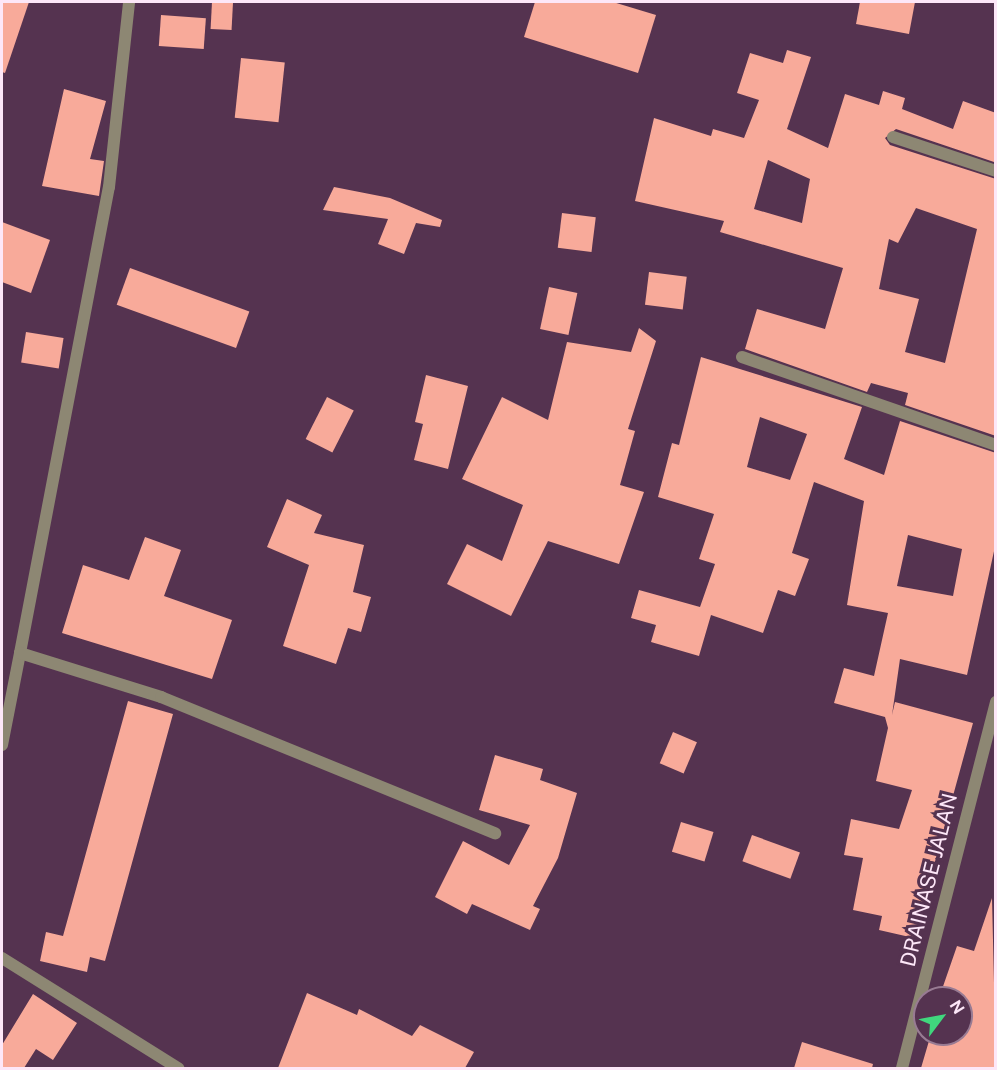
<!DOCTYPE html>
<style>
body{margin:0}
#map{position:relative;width:997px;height:1070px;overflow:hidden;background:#553350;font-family:"Public Sans",sans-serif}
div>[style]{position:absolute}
.building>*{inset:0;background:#f8aa9a;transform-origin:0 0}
.minor>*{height:12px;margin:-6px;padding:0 6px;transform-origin:6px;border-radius:6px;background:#8d8773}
.tertiary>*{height:12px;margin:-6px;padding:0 6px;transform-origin:6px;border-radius:6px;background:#8d8773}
span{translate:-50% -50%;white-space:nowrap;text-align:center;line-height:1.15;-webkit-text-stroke:6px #553350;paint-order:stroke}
.street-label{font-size:21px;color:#fde7f8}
.frame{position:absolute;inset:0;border:3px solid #fde7f8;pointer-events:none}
.north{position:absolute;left:913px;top:986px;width:60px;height:60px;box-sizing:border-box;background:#553350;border:2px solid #987b93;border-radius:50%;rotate:58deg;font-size:16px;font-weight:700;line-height:24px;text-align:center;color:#fde7f8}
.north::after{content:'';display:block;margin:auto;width:21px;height:27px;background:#40d77d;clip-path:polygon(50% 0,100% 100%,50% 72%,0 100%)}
</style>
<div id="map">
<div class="building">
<i style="clip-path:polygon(2px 2px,29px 2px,5px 73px,2px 72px)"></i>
<i style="left:212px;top:2px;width:21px;height:27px;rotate:3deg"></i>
<i style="clip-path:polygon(535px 2px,613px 2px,656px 15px,638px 73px,524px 37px)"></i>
<i style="clip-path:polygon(860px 2px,915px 2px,909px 34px,856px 24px)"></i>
<i style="left:161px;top:15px;width:45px;height:31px;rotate:4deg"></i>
<i style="clip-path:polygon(evenodd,787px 50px,811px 57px,787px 129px,828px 148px,845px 94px,879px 105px,883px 91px,905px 98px,902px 109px,953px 129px,963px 101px,996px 113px,994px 162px,896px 129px,885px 138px,890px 145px,996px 179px,996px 436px,905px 405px,908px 393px,871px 383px,867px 392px,745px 349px,757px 309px,825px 329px,843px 268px,720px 232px,724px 221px,635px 201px,654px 118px,711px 136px,713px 129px,744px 138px,759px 100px,737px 93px,750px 53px,783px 63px,787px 50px,768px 160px,810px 179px,802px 223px,754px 209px,768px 160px,787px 50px,916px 208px,977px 229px,945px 363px,905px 352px,919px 299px,879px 289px,889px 239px,898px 243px,916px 208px)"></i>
<i style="left:241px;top:58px;width:44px;height:60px;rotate:6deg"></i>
<i style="clip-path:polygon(64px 89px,106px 101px,90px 159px,104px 161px,99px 196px,42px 186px)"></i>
<i style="clip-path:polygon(334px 187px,390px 198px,442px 220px,440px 227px,416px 223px,404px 254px,378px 244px,388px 219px,323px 210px)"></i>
<i style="left:562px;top:213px;width:34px;height:35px;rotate:7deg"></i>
<i style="clip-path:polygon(2px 222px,50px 240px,31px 293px,2px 282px)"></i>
<i style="left:130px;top:268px;width:127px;height:39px;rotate:20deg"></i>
<i style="left:649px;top:272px;width:38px;height:33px;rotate:7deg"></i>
<i style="left:549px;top:287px;width:29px;height:43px;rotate:12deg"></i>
<i style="clip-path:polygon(639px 328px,656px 341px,628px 429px,635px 431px,620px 485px,644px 492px,619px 564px,548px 541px,511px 616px,447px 584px,467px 544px,502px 561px,523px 505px,462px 479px,502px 397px,548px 420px,567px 342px,631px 352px)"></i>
<i style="left:26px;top:332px;width:38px;height:31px;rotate:9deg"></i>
<i style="clip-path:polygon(evenodd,701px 357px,862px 407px,844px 459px,884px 475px,900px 421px,996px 453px,996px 542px,967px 675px,900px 659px,892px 715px,895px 702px,973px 723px,914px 938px,879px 930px,882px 916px,853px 910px,863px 858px,844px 855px,851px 819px,899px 829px,912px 790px,876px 781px,888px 728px,885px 717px,834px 703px,844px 668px,874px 676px,888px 613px,847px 605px,864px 501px,814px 482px,792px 553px,809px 559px,795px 596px,778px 590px,763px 633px,711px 615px,699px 656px,651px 642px,656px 625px,631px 618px,639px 590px,700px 607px,715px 564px,699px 559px,714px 514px,658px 497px,672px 443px,679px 445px,701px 357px,760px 417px,807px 434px,790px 480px,747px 467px,760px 417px,701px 357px,908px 535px,962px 549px,953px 596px,897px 586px,908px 535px)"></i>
<i style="clip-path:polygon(426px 375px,468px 386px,448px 469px,414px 460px,423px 424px,415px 422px)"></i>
<i style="left:327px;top:397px;width:30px;height:47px;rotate:27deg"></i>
<i style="clip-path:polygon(287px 499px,322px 515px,314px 533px,364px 545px,353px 592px,371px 597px,361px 632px,348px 628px,336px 664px,283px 646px,309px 565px,267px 547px)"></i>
<i style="clip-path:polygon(145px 537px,181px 550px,164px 596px,232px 620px,212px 679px,62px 633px,83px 565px,129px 580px)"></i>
<i style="clip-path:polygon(128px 701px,173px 714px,105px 961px,90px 957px,87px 972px,40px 961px,46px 932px,63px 936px)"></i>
<i style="left:673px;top:732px;width:26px;height:34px;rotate:23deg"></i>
<i style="clip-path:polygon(495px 755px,543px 769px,540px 780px,577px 793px,558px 858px,533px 906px,540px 909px,530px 930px,472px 904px,467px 914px,435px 897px,463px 841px,509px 865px,530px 825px,479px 810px)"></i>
<i style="left:681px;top:822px;width:34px;height:31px;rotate:17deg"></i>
<i style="left:752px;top:835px;width:51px;height:28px;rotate:20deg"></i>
<i style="clip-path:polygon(992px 898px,996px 1068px,921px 1068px,931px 1034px,961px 1034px,961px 998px,939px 998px,957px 946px,974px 951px)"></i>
<i style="clip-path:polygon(307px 993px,357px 1015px,359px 1009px,412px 1036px,420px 1025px,474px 1052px,465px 1068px,278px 1068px)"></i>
<i style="clip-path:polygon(33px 994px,77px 1023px,53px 1060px,36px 1049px,24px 1068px,2px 1068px,2px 1045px)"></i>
<i style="clip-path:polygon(802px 1042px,873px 1064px,872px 1068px,794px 1068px)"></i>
</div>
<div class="minor">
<i style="left:893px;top:137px;width:108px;rotate:18.3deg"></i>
<i style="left:742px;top:357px;width:269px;rotate:19.1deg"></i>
<i style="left:20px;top:653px;width:474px;rotate:-79.2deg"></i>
<i style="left:109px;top:187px;width:186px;rotate:-83.8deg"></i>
<i style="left:2px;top:745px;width:94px;rotate:-78.9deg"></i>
<i style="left:20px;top:653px;width:148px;rotate:17.3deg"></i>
<i style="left:161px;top:697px;width:361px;rotate:22.2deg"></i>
<i style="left:2px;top:958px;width:208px;rotate:32deg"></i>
</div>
<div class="tertiary">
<i style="left:902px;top:1068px;width:378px;rotate:-75.6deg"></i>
</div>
<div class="street-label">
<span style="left:929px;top:880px;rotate:-76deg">DRAINASE JALAN</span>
</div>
<div class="frame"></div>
<div class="north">N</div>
</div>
